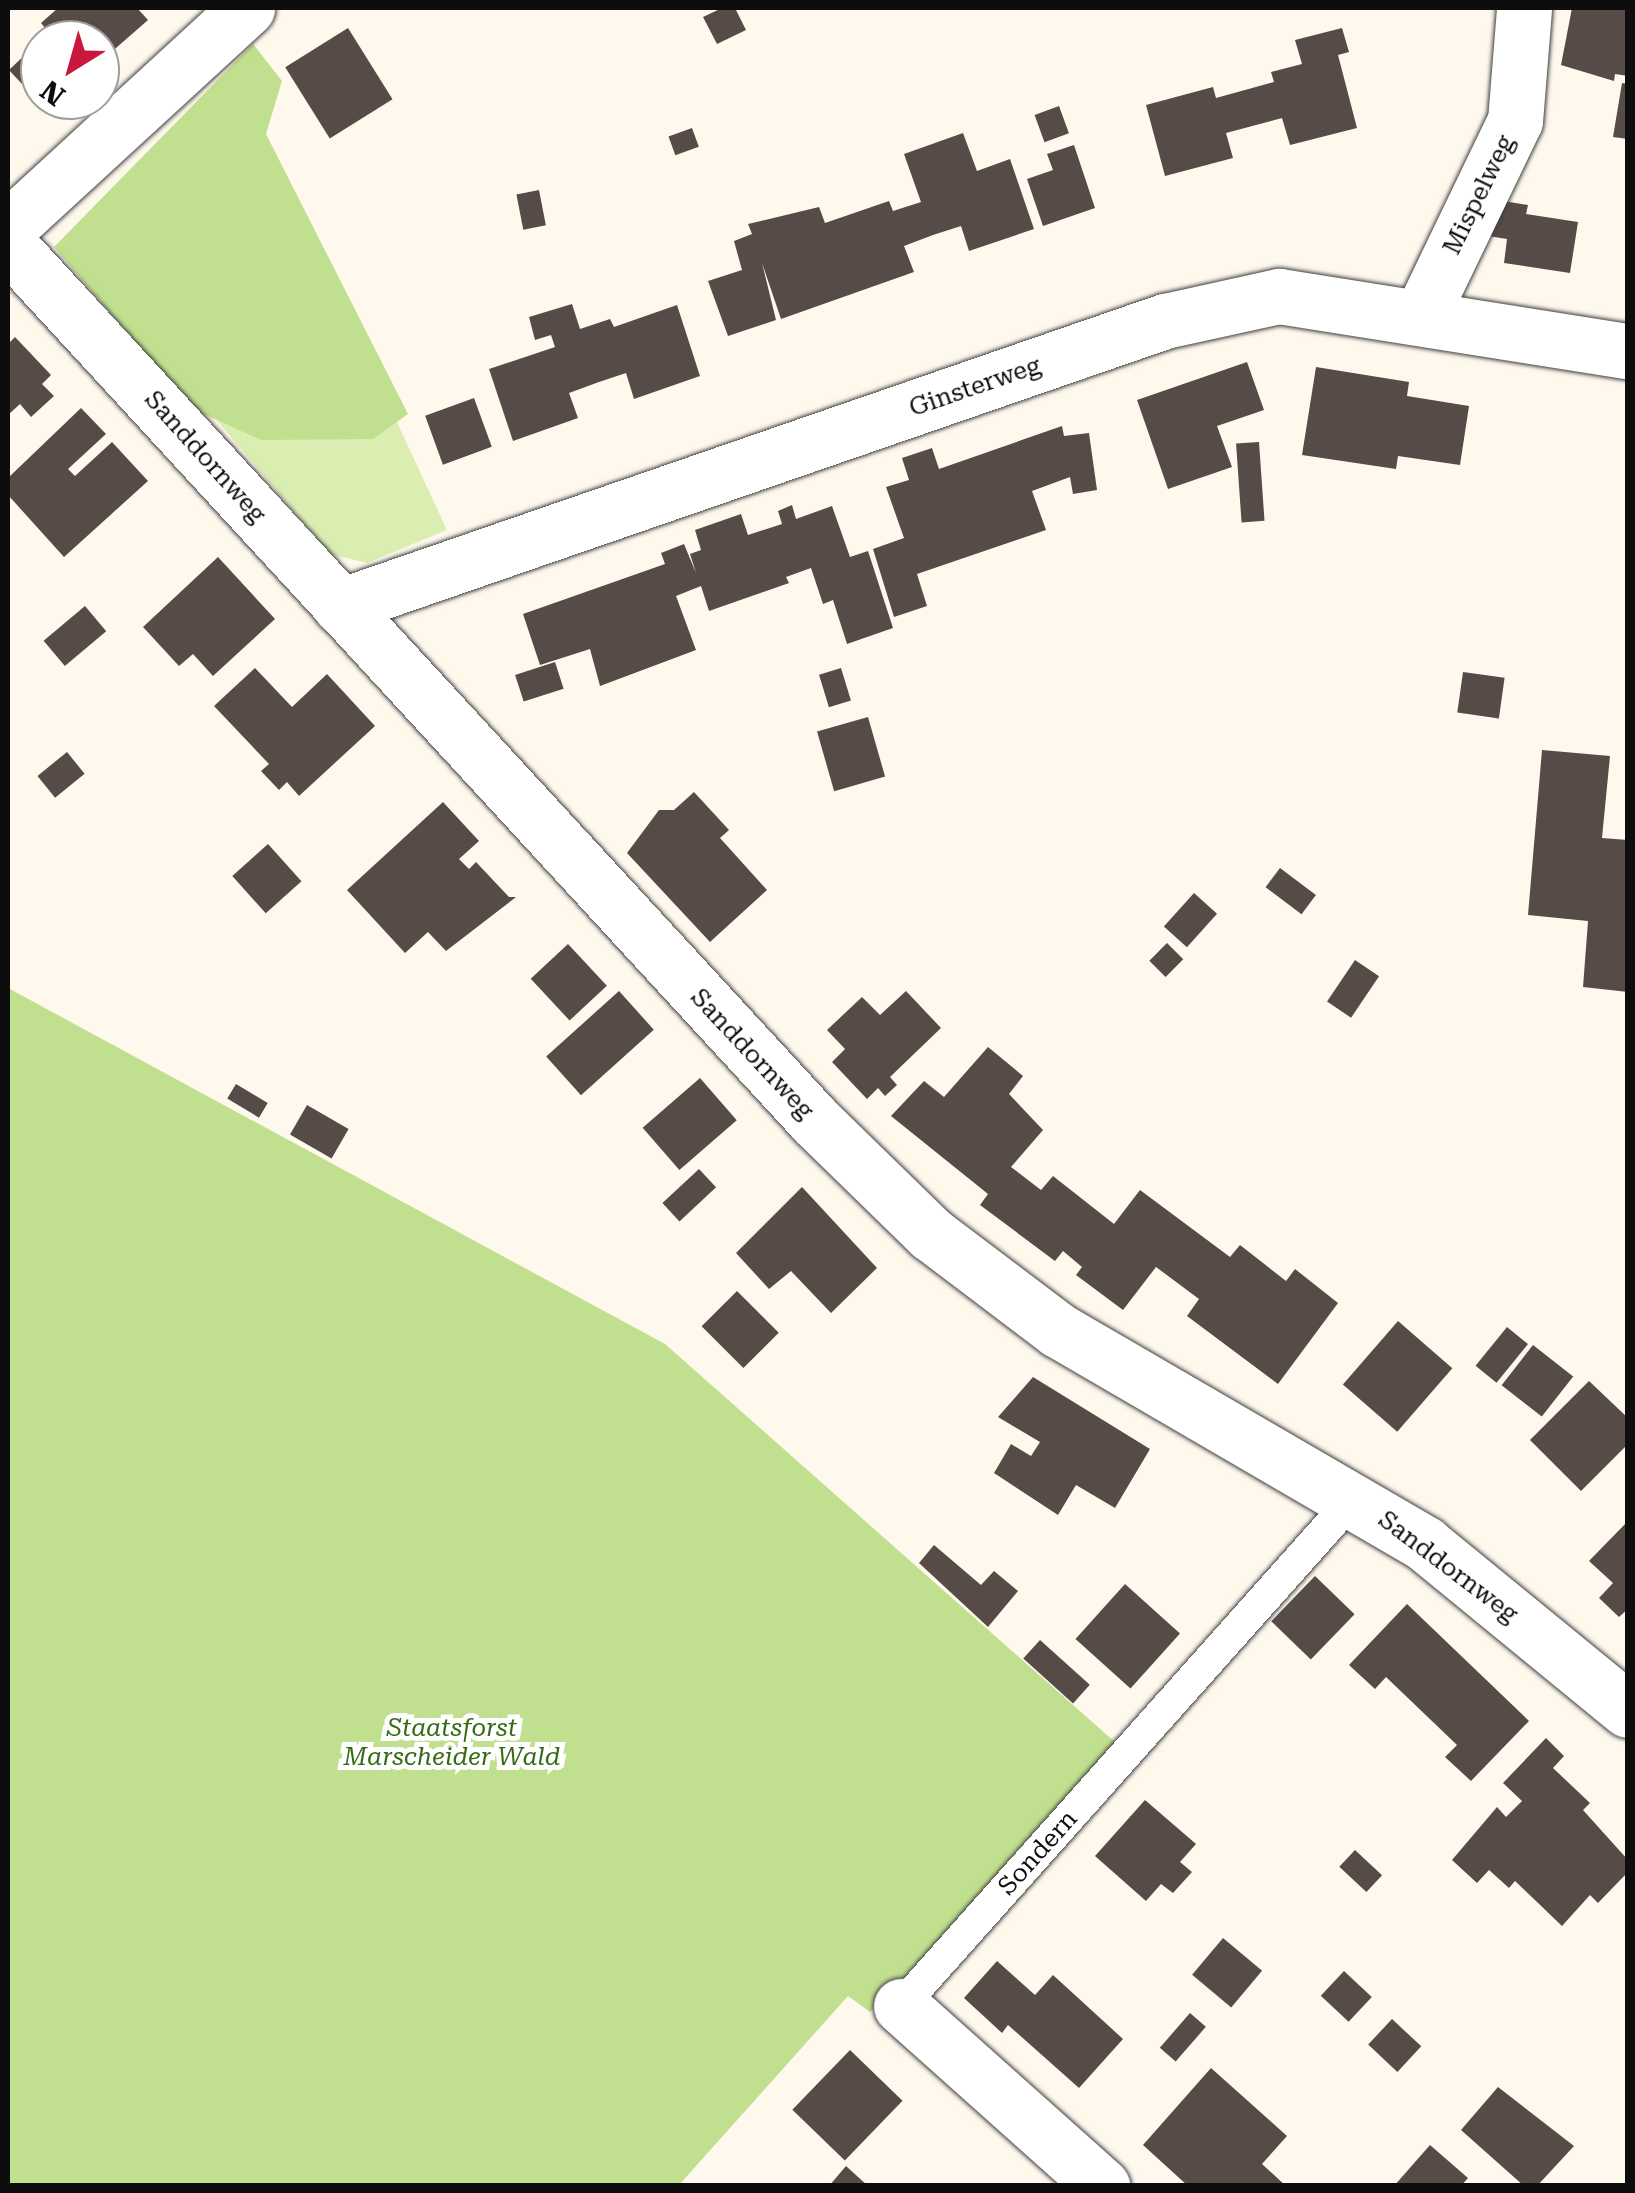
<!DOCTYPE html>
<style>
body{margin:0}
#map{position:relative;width:1635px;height:2193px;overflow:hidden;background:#fff8ed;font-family:"Roboto Serif",serif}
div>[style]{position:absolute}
.green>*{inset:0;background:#dbeeb2}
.forest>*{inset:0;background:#c1e08f}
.building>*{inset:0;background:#574b48;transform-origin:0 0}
.roads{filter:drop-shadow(0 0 2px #404040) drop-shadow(0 0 2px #404040)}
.lane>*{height:32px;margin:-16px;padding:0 16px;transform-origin:16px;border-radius:16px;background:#fff}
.street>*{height:55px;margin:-27.5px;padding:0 27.5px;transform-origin:27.5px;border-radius:27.5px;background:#fff}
span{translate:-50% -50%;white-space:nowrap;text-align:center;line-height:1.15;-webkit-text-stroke:10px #fff;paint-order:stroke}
.street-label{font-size:25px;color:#0d0d0d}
.park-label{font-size:25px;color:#366b16;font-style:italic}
.frame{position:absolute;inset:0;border:10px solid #0d0d0d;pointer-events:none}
.north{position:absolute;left:20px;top:20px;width:100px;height:100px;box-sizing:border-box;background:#fff;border:2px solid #9e9e9e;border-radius:50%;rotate:217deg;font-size:28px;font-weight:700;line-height:40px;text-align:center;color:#0d0d0d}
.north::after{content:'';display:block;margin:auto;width:35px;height:45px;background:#cb163d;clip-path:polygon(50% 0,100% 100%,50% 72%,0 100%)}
</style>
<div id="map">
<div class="green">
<i style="clip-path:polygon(250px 105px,447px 530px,367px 563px,330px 554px,79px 257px)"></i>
</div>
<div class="forest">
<i style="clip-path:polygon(253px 44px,282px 81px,266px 134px,408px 414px,373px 439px,261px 440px,193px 409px,54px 247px)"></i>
<i style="clip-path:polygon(8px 988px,665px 1344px,1116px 1743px,909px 1979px,870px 2012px,848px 1996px,679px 2185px,8px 2185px)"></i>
</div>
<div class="building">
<i style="clip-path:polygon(58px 8px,137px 8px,148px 20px,100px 62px,100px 40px,55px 40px,41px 23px)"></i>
<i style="clip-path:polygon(722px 8px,735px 8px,746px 30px,717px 44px,703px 17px)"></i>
<i style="clip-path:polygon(1572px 8px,1628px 8px,1628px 76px,1615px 74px,1614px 81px,1561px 65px)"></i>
<i style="left:348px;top:28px;width:84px;height:74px;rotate:58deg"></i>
<i style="clip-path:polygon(1342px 28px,1349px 52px,1338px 55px,1357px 128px,1290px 145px,1282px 118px,1226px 133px,1233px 158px,1165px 176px,1146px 105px,1213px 87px,1216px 98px,1274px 82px,1271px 72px,1302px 64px,1295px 40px)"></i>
<i style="clip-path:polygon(29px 51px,40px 63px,40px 100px,57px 100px,46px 110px,9px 70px)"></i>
<i style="clip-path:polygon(1622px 83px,1628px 84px,1628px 139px,1613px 137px)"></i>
<i style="left:1059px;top:106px;width:29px;height:26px;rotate:70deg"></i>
<i style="left:692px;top:128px;width:20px;height:25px;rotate:70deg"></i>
<i style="clip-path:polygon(963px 133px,977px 171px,1010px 159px,1034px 229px,969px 251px,961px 226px,933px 235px,904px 246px,914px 272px,781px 319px,762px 263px,776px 320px,728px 336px,708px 281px,742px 270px,734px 241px,752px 234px,748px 224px,819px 207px,825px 223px,889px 201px,893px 211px,921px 202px,904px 154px)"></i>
<i style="clip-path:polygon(1074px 145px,1095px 208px,1043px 226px,1027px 179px,1053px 170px,1047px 154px)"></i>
<i style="left:539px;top:190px;width:36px;height:23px;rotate:79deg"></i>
<i style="clip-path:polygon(1491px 199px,1528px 205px,1526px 214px,1578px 222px,1570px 273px,1504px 263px,1507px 239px,1476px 234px)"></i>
<i style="clip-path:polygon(572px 304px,580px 329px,610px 319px,614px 327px,677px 305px,700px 376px,634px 399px,626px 373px,599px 382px,569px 393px,578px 418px,513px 441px,489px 369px,555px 347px,551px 335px,535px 340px,529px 317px)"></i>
<i style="clip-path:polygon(15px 337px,51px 375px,42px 384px,54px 396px,31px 417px,20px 404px,8px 415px,8px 344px)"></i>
<i style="clip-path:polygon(1247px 362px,1264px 410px,1217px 426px,1232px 467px,1168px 489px,1137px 400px)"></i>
<i style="clip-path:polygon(1316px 367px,1409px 382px,1407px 396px,1469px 406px,1460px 465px,1398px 456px,1396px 469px,1302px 455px)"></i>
<i style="left:474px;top:398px;width:52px;height:52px;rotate:70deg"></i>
<i style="clip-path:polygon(81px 408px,106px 434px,68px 469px,75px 476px,112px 442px,148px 481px,64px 557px,8px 495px,8px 478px)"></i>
<i style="clip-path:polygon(1062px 426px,1064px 436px,1089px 433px,1097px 490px,1073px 494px,1070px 477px,1032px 491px,1046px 530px,917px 574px,927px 606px,894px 617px,873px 549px,904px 538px,886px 487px,909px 480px,902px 458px,932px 448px,939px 469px)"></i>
<i style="left:1259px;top:442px;width:79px;height:23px;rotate:86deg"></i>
<i style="clip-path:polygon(792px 505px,796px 519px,832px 506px,850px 557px,868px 551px,893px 628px,847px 644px,833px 600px,823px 604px,811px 568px,786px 577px,789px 583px,709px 611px,701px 586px,676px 596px,696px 650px,600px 686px,590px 649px,540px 665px,523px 614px,665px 564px,661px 553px,684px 544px,696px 573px,690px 554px,701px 550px,695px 530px,741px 514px,748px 535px,782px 524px,778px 511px)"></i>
<i style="clip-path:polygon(218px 557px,275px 619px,213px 676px,193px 654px,179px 666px,143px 627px)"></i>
<i style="left:85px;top:606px;width:33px;height:54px;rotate:50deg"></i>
<i style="left:555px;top:662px;width:28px;height:42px;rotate:72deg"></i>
<i style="clip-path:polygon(255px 668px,292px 707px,327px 674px,375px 726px,299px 796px,287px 782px,279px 790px,261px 771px,269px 764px,214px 706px)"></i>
<i style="left:841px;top:668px;width:34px;height:23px;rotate:73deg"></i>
<i style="left:1463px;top:672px;width:42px;height:41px;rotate:8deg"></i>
<i style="left:868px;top:717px;width:62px;height:53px;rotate:74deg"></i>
<i style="clip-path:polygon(1542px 750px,1610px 756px,1602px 838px,1628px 840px,1628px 992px,1583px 987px,1588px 921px,1528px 915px)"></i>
<i style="left:67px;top:752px;width:28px;height:38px;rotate:51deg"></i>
<i style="clip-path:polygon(694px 792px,729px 830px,720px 838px,767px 890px,710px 942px,627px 853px,659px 810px,674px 810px)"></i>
<i style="clip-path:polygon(443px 802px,479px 841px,459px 859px,469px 869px,476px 862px,509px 897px,516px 897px,446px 951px,428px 932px,405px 953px,347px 890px)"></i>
<i style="left:268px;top:844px;width:50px;height:48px;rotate:48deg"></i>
<i style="left:1280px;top:868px;width:45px;height:24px;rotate:37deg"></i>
<i style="left:1194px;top:893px;width:31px;height:45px;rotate:42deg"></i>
<i style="left:1167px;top:943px;width:23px;height:25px;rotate:45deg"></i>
<i style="left:568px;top:944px;width:57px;height:51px;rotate:47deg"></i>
<i style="left:1355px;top:960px;width:29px;height:50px;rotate:34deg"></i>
<i style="left:619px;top:991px;width:52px;height:98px;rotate:48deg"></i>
<i style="clip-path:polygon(906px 991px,941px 1028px,890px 1077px,897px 1085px,885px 1096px,878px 1088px,867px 1099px,832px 1062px,845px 1049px,827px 1030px,862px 997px,880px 1015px)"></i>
<i style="clip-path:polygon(988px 1047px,1023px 1076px,1009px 1094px,1043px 1130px,1011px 1167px,1041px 1190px,1053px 1176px,1114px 1224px,1140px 1190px,1230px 1257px,1240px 1245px,1286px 1281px,1295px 1269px,1338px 1303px,1278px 1384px,1187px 1316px,1199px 1299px,1156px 1267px,1123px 1310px,1076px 1275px,1082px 1267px,1063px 1251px,1055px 1261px,980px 1205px,988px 1194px,891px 1116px,924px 1081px,944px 1097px)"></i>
<i style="left:700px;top:1078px;width:56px;height:76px;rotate:49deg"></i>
<i style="left:236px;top:1084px;width:37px;height:17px;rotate:31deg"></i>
<i style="left:307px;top:1105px;width:48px;height:34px;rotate:30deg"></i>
<i style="left:699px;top:1169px;width:25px;height:50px;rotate:47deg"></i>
<i style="clip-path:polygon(802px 1187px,877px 1268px,831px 1313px,791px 1271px,769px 1289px,736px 1253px)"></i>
<i style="left:737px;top:1291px;width:59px;height:50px;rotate:45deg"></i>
<i style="left:1398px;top:1321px;width:72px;height:84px;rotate:41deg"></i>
<i style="left:1507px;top:1327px;width:27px;height:50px;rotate:39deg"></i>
<i style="left:1533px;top:1345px;width:51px;height:51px;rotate:38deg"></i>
<i style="clip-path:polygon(1033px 1377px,1150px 1449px,1115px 1508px,1076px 1485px,1058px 1515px,994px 1473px,1011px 1444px,1031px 1456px,1040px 1442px,998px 1417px)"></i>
<i style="clip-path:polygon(1589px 1381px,1628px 1418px,1628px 1444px,1581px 1491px,1530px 1440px)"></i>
<i style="clip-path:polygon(1628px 1521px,1628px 1609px,1619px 1617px,1599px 1598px,1613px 1583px,1589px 1561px)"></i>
<i style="clip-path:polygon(934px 1545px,981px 1585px,994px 1571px,1018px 1591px,988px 1627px,919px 1563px)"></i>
<i style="left:1315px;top:1576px;width:55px;height:63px;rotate:44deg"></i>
<i style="left:1125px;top:1584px;width:74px;height:74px;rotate:42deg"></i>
<i style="clip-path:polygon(1407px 1604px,1529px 1721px,1471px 1781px,1445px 1757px,1457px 1745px,1386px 1677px,1375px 1689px,1349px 1665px)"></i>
<i style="left:1040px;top:1640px;width:67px;height:25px;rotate:42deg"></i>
<i style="clip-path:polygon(1546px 1738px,1564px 1756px,1553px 1768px,1590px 1803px,1583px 1810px,1628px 1860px,1628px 1872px,1598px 1903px,1590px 1895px,1562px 1926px,1515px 1881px,1509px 1888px,1489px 1870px,1477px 1883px,1452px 1860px,1497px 1807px,1506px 1817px,1522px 1801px,1503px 1783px)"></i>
<i style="clip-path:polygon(1145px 1800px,1196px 1844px,1180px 1862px,1192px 1872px,1173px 1893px,1161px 1884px,1146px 1901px,1095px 1856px)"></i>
<i style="left:1355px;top:1850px;width:37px;height:23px;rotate:43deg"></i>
<i style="left:1223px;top:1938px;width:51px;height:48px;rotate:40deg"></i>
<i style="clip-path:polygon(997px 1961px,1035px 1995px,1053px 1975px,1123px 2039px,1079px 2088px,1008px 2025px,1002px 2033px,964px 1998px)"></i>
<i style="left:1344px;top:1971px;width:38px;height:34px;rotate:43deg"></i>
<i style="left:1190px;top:2013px;width:21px;height:46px;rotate:41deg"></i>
<i style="left:1392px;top:2019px;width:40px;height:35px;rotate:43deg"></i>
<i style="left:850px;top:2050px;width:73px;height:83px;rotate:44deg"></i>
<i style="clip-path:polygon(1211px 2068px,1287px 2136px,1262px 2164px,1286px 2186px,1188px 2186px,1143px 2145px)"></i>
<i style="clip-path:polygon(1498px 2087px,1574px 2146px,1537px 2186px,1524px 2186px,1461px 2130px)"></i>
<i style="clip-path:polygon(1430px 2145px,1468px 2178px,1461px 2186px,1394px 2186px)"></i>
<i style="clip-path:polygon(846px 2166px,868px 2186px,829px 2186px)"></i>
</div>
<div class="roads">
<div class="lane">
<i style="left:901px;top:2006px;width:679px;rotate:-48.28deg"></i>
</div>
<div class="street">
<i style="left:8px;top:228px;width:325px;rotate:-42.6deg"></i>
<i style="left:8px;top:244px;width:1190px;rotate:47.38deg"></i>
<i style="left:814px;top:1120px;width:163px;rotate:44.3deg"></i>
<i style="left:931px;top:1234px;width:159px;rotate:37.1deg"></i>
<i style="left:1058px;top:1330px;width:425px;rotate:30.2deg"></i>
<i style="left:1425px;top:1544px;width:262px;rotate:39.3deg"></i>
<i style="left:1420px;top:318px;width:219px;rotate:-64.3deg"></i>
<i style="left:1515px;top:121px;width:113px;rotate:-85.4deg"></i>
<i style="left:340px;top:606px;width:873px;rotate:-19.06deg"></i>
<i style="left:1165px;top:321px;width:117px;rotate:-12.4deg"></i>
<i style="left:1279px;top:296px;width:353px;rotate:9deg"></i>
<i style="left:901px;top:2006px;width:270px;rotate:41.8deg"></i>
</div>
</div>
<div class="street-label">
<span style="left:1479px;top:195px;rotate:-64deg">Mispelweg</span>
<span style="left:975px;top:387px;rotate:-19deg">Ginsterweg</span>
<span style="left:205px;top:457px;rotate:48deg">Sanddornweg</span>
<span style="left:752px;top:1054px;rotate:47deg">Sanddornweg</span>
<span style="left:1448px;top:1567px;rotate:37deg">Sanddornweg</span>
<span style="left:1038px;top:1853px;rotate:-48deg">Sondern</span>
</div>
<div class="park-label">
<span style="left:452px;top:1743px">Staatsforst<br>Marscheider Wald</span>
</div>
<div class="frame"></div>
<div class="north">N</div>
</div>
